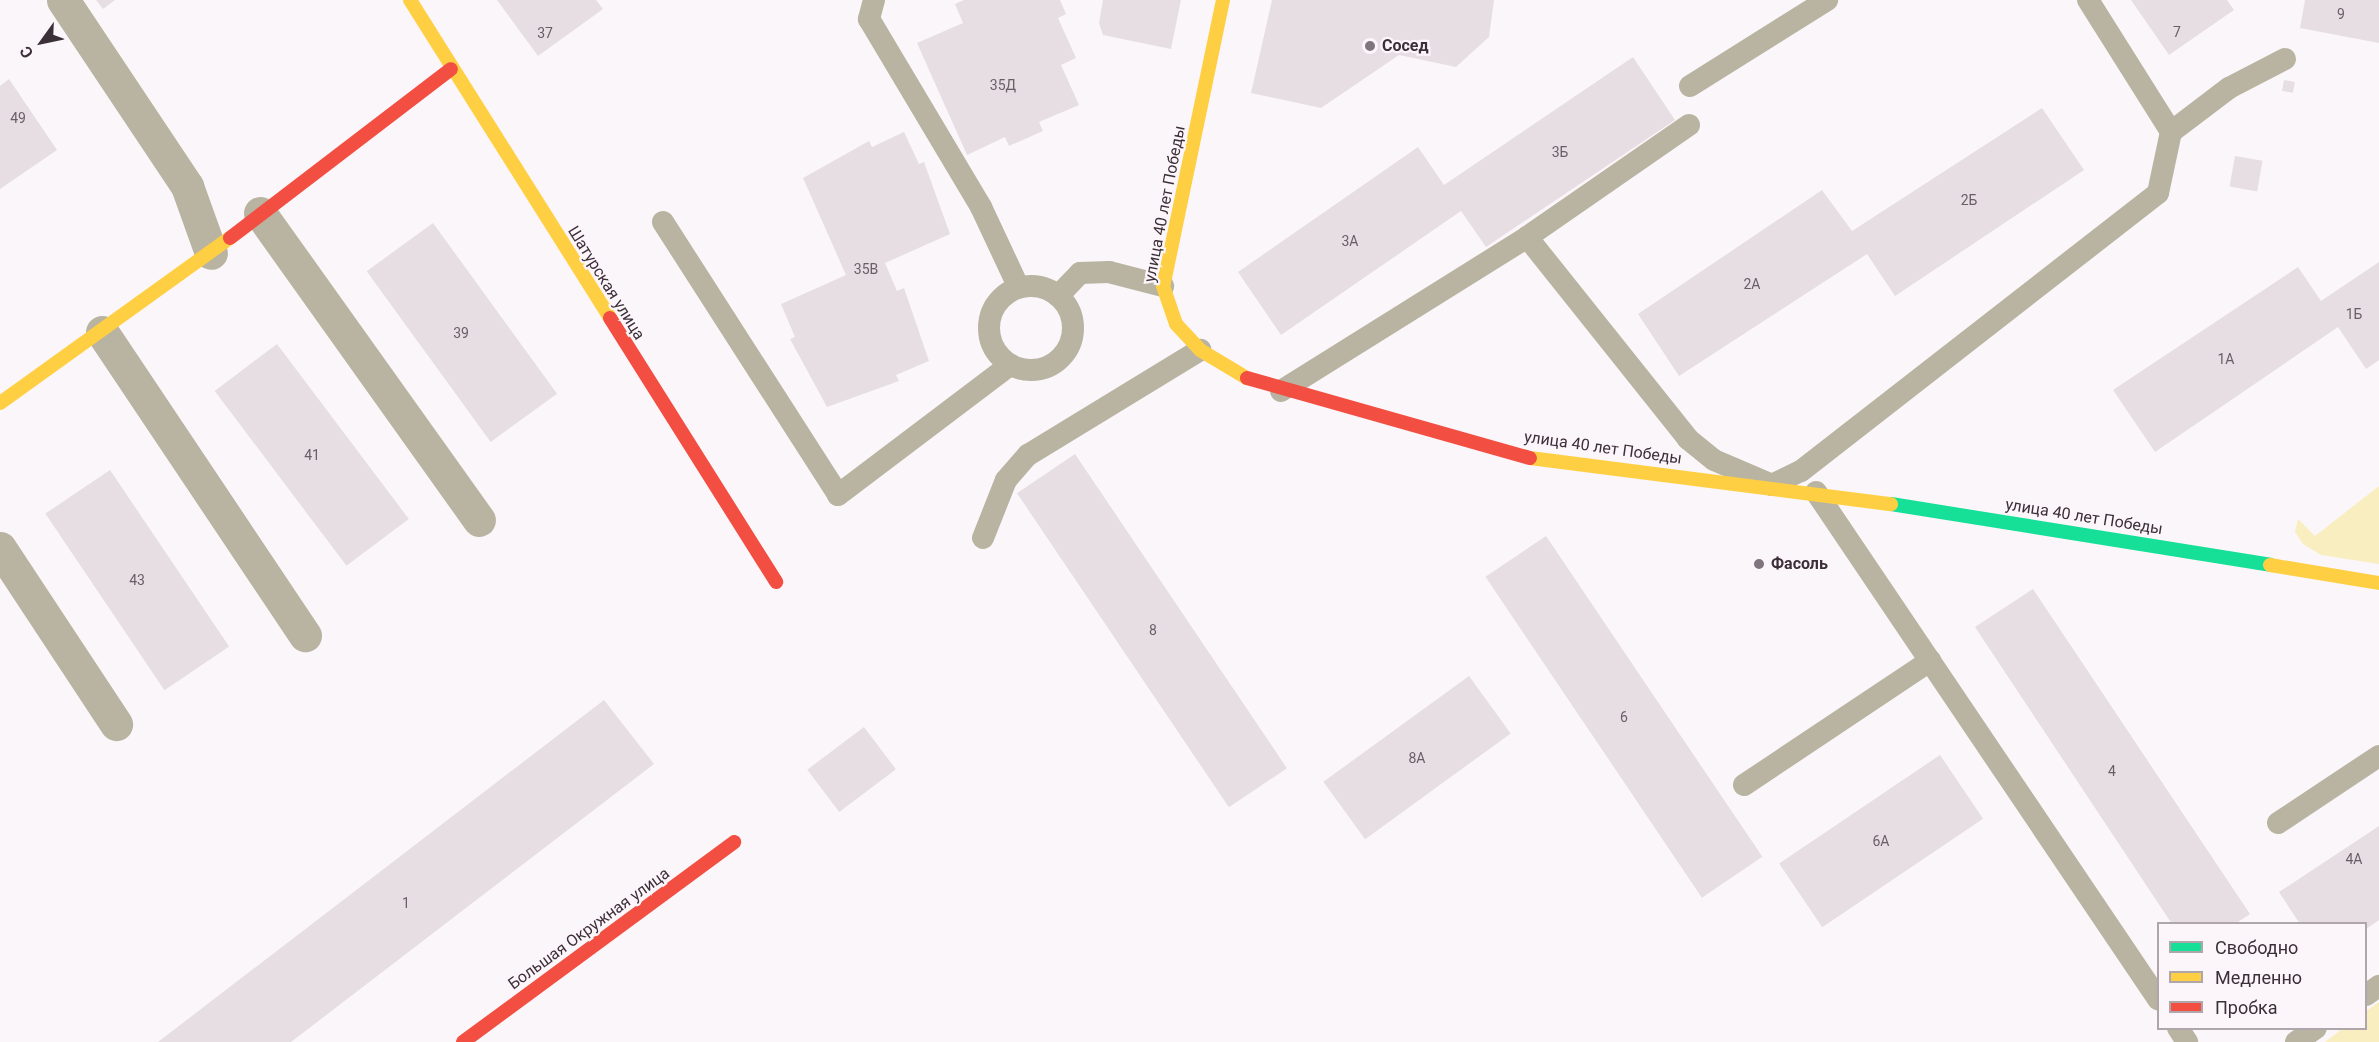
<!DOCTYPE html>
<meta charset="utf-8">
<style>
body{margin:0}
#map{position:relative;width:2379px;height:1042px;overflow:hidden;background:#fbf6f9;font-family:Roboto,sans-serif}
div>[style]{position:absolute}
.green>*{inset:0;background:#f9eebf}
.building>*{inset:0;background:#e6dee3;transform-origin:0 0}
.lane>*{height:22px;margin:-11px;padding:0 11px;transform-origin:11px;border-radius:11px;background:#b8b4a1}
.lane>.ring{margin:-11px;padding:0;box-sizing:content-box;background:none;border:22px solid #b8b4a1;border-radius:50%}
.street>*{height:33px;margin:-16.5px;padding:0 16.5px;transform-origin:16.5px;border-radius:16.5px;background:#b8b4a1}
.fast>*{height:14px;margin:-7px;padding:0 7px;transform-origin:7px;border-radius:7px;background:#16e098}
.slow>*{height:14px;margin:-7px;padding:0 7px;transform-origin:7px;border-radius:7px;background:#ffcf43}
.jam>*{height:14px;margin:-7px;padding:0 7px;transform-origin:7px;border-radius:7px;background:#f24e42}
.dots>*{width:16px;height:16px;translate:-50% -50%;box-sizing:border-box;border:3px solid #fcf5fa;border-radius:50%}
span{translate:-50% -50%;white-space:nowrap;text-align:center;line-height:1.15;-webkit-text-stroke:4.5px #fcf5fa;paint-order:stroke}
.number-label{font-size:14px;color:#695e66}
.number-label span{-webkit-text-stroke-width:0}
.poi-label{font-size:16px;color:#3c3038;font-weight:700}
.left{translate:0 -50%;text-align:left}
.street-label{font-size:16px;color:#3c3038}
.legend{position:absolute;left:2157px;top:922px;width:210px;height:108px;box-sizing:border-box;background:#fcf5fa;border:2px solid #afa6ac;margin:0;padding:8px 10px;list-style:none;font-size:18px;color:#3c3038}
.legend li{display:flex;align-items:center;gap:12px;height:30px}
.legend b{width:30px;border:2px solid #afa6ac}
.north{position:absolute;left:12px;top:12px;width:60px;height:60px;-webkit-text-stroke:4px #fcf5fa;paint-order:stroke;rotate:237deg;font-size:16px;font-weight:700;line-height:24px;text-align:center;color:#3c3038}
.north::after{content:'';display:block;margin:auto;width:21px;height:27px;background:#3c3038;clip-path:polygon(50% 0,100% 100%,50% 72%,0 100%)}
</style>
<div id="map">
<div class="green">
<i style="clip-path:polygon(2379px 486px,2379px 564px,2321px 555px,2303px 544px,2295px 532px,2298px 519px,2315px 536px)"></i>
<i style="clip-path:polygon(2379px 1002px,2379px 1042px,2325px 1042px,2342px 1029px,2366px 1028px,2366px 1011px)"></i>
</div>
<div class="building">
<i style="clip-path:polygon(96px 0,115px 0,103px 9px)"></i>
<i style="clip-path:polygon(497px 0,596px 0,603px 9px,538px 56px)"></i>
<i style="clip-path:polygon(964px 0,1060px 0,1066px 14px,1058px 18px,1076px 58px,1061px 65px,1079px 105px,1039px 122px,1043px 131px,1009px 146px,1005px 137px,967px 155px,917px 43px,963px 23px,955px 4px)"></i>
<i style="clip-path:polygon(1103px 0,1181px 0,1171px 49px,1103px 35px,1099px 23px)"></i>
<i style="clip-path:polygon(1272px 0,1494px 0,1489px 37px,1456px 67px,1399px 55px,1321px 108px,1251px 93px)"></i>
<i style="clip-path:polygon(2131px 0,2227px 0,2234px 10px,2169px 55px)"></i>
<i style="clip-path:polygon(2305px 0,2379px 0,2379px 43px,2300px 28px)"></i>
<i style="clip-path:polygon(1633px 57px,1675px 120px,1486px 247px,1461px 211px,1281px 335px,1238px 272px,1418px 147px,1444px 185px)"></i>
<i style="clip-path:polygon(9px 79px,57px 150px,0 189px,0 86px)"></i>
<i style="left:2284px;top:80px;width:11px;height:11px;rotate:10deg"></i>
<i style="clip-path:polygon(2042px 108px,2084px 170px,1895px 296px,1867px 254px,1679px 376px,1638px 314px,1822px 190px,1852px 231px)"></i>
<i style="clip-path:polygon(904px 132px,919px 164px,924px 162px,950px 234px,885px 263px,897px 291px,904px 288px,929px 361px,896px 375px,899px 381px,827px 407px,790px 339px,795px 337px,781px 304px,846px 275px,803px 178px,869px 141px,872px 147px)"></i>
<i style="left:2235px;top:156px;width:28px;height:31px;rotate:10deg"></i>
<i style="left:433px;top:223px;width:211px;height:82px;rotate:54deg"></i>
<i style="clip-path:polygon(2379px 262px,2379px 360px,2366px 369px,2338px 327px,2155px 452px,2113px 390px,2298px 267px,2321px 301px)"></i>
<i style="left:277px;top:344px;width:219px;height:78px;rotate:53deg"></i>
<i style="left:1075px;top:454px;width:379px;height:70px;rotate:56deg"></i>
<i style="left:110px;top:470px;width:213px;height:78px;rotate:56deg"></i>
<i style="left:1546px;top:536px;width:387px;height:73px;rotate:56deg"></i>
<i style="clip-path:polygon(2033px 589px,2250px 914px,2235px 924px,2172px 924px,1975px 627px)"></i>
<i style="left:1469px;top:676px;width:71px;height:180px;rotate:54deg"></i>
<i style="clip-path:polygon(604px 700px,654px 764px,291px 1042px,158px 1042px)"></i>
<i style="left:864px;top:727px;width:53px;height:71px;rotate:53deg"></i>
<i style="left:1940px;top:755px;width:77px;height:194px;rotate:56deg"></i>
<i style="clip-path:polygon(2379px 826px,2379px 920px,2366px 929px,2366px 924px,2300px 924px,2279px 892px)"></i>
</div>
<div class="lane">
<i style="left:874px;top:0;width:20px;rotate:105deg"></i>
<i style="left:869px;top:19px;width:219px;rotate:59.2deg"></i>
<i style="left:981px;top:207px;width:89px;rotate:64.9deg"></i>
<i style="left:2088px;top:0;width:156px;rotate:57.8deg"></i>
<i style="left:1690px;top:86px;width:162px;rotate:-32.1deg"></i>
<i style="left:1689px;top:125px;width:197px;rotate:145.3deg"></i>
<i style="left:1527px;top:237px;width:258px;rotate:51.4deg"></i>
<i style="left:1688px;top:439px;width:33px;rotate:39deg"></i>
<i style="left:1714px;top:460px;width:63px;rotate:23.3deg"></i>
<i style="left:1772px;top:485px;width:32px;rotate:-26deg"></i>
<i style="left:1801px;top:471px;width:452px;rotate:-37.9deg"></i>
<i style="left:2158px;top:193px;width:62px;rotate:-78deg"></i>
<i style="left:2171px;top:132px;width:73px;rotate:-37.2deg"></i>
<i style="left:2229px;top:88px;width:63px;rotate:-27.4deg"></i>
<i style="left:663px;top:222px;width:324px;rotate:57.3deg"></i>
<i style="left:838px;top:495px;width:216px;rotate:-37.1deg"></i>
<i class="ring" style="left:989px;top:286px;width:62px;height:62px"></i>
<i style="left:1058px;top:296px;width:32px;rotate:-46deg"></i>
<i style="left:1080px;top:273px;width:29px;rotate:-2deg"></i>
<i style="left:1109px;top:272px;width:56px;rotate:14.5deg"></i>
<i style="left:1281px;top:391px;width:290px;rotate:-32deg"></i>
<i style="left:1816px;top:492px;width:612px;rotate:56deg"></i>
<i style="left:983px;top:538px;width:62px;rotate:-68.4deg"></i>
<i style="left:1006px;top:480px;width:33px;rotate:-49deg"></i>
<i style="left:1028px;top:455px;width:202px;rotate:-31.4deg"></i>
<i style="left:1744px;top:785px;width:224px;rotate:-33.7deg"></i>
<i style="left:2278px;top:823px;width:121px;rotate:-33.6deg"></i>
<i style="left:2366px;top:995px;width:16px;rotate:-35deg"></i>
<i style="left:2178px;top:1028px;width:17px;rotate:57deg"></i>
<i style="left:2296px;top:1042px;width:24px;rotate:-35deg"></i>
</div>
<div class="street">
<i style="left:63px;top:0;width:224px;rotate:56.3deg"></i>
<i style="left:187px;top:186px;width:71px;rotate:70.3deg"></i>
<i style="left:260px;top:213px;width:377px;rotate:54.5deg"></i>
<i style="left:102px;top:332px;width:365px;rotate:56.2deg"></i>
<i style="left:0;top:548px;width:211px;rotate:56.6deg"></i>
</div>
<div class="fast">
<i style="left:1891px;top:504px;width:384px;rotate:9.1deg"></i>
</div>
<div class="slow">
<i style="left:410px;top:0;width:376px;rotate:57.8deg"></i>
<i style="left:1223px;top:0;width:292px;rotate:101.8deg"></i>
<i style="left:1163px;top:286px;width:40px;rotate:71.1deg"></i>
<i style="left:1176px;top:324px;width:35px;rotate:47deg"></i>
<i style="left:1200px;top:350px;width:55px;rotate:30.8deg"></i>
<i style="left:0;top:403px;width:283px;rotate:-35.7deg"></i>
<i style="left:1530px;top:458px;width:364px;rotate:7.3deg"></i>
<i style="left:2270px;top:565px;width:110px;rotate:9.4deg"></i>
</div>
<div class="jam">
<i style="left:230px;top:238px;width:278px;rotate:-37.4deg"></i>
<i style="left:610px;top:318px;width:312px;rotate:57.8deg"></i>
<i style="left:1247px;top:378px;width:294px;rotate:15.8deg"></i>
<i style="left:463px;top:1042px;width:337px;rotate:-36.4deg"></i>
</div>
<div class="dots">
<i style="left:1370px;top:46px;background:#7f757c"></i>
<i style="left:1759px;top:564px;background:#7f757c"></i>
</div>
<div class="number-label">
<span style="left:2341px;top:14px">9</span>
<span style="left:2177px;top:32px">7</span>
<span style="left:545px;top:33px">37</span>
<span style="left:1003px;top:85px">35Д</span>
<span style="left:18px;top:118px">49</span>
<span style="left:1560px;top:152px">3Б</span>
<span style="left:1969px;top:200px">2Б</span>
<span style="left:1350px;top:241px">3А</span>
<span style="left:866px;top:269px">35В</span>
<span style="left:1752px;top:284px">2А</span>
<span style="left:2354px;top:314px">1Б</span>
<span style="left:461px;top:333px">39</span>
<span style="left:2226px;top:359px">1А</span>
<span style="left:312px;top:455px">41</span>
<span style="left:137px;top:580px">43</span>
<span style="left:1153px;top:630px">8</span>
<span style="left:1624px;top:717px">6</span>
<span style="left:1417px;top:758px">8А</span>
<span style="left:2112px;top:771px">4</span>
<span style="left:1881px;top:841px">6А</span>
<span style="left:2354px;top:859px">4А</span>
<span style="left:406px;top:903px">1</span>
</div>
<div class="poi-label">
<span class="left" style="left:1382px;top:46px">Сосед</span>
<span class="left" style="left:1771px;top:564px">Фасоль</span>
</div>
<div class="street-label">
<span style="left:1165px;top:204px;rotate:-79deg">улица 40 лет Победы</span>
<span style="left:606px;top:283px;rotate:58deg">Шатурская улица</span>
<span style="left:1603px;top:448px;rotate:8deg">улица 40 лет Победы</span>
<span style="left:2084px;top:517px;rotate:9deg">улица 40 лет Победы</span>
<span style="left:589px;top:929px;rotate:-36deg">Большая Окружная улица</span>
</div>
<ul class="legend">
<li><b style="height:8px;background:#16e098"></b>Свободно</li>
<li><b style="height:8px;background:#ffcf43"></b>Медленно</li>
<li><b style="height:8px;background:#f24e42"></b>Пробка</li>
</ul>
<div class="north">С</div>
</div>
